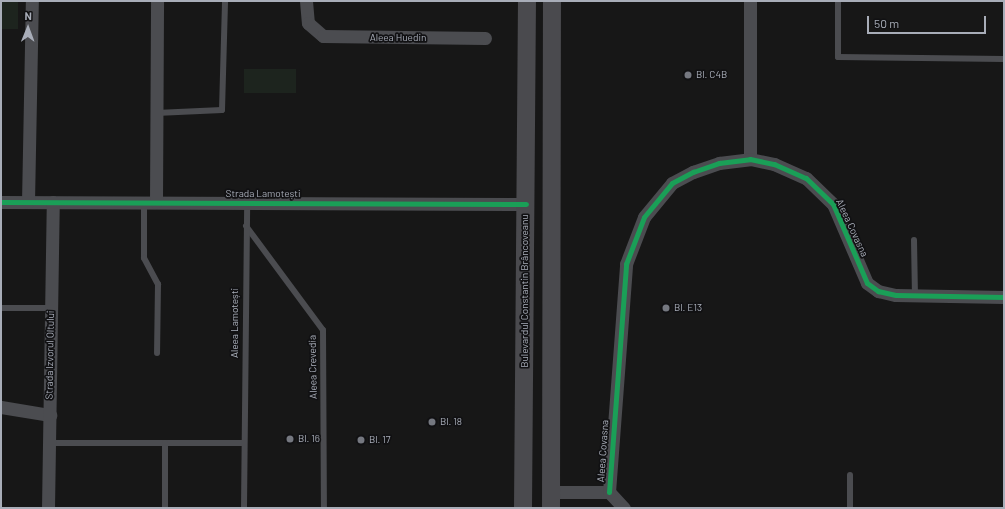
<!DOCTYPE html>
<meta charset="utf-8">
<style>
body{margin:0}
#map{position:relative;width:1005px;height:509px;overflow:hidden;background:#171717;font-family:Barlow,sans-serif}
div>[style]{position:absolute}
.green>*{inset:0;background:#1d241e;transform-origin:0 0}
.service>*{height:6px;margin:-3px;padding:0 3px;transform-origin:3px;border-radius:3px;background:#4b4c50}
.minor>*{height:13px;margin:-6.5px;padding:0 6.5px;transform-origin:6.5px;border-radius:6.5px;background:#4b4c50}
.secondary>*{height:18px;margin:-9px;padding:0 9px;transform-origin:9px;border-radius:9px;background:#4a4a4e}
.cycleway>*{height:5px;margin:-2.5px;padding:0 2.5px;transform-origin:2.5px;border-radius:2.5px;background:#1a9f57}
.dots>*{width:11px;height:11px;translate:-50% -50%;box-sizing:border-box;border:2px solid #111113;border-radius:50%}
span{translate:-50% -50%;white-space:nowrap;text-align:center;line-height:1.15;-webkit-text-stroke:3.5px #111113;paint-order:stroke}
.street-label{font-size:10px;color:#a8adb8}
.poi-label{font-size:10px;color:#a8adb8}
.left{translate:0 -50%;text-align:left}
.frame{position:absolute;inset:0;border:2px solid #a8adb8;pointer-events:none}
.north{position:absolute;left:8px;top:8px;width:40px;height:40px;-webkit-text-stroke:3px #111113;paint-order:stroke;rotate:1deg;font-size:11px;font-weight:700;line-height:16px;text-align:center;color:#a8adb8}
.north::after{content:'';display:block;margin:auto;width:14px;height:18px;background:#a8adb8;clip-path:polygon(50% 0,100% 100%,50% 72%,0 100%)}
.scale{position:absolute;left:867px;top:16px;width:119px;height:18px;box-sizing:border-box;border:2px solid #a8adb8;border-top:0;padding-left:5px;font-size:12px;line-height:14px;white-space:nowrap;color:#a8adb8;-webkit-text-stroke:3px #111113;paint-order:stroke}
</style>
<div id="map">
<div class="green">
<i style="left:1px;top:1px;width:17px;height:28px"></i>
<i style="left:244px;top:69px;width:52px;height:24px"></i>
</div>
<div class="service">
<i style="left:838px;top:1px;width:56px;rotate:90deg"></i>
<i style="left:838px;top:57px;width:166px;rotate:0.7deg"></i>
<i style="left:156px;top:113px;width:66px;rotate:-2.6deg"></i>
<i style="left:222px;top:110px;width:109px;rotate:-88.4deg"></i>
<i style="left:144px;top:203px;width:55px;rotate:90deg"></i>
<i style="left:144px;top:258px;width:30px;rotate:62deg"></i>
<i style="left:158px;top:284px;width:69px;rotate:90.8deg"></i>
<i style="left:246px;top:226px;width:129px;rotate:53.5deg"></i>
<i style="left:323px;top:330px;width:178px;rotate:89.7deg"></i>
<i style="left:914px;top:240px;width:56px;rotate:89deg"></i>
<i style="left:1px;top:308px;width:50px"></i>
<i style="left:49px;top:443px;width:195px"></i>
<i style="left:165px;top:508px;width:65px;rotate:-90deg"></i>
<i style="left:244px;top:508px;width:305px;rotate:-89.4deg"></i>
<i style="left:850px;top:508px;width:33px;rotate:-90deg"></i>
</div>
<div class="minor">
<i style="left:306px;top:1px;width:22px;rotate:85deg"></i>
<i style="left:308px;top:23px;width:20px;rotate:41deg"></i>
<i style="left:323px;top:36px;width:162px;rotate:0.7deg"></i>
<i style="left:750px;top:159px;width:158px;rotate:-90deg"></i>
<i style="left:1px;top:202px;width:525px;rotate:0.22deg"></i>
<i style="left:28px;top:202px;width:201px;rotate:-88.9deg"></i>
<i style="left:156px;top:202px;width:201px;rotate:-89.7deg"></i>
<i style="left:1px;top:407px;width:50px;rotate:9.3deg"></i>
<i style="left:551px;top:492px;width:58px"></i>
<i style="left:609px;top:492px;width:22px;rotate:47deg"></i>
<i style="left:609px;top:492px;width:229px;rotate:-85.7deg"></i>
<i style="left:626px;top:264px;width:50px;rotate:-69deg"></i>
<i style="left:644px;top:217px;width:44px;rotate:-50.5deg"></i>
<i style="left:672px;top:183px;width:24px;rotate:-28deg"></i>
<i style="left:693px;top:172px;width:28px;rotate:-19deg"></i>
<i style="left:719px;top:163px;width:31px;rotate:-7deg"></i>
<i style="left:750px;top:159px;width:25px;rotate:12deg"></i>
<i style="left:774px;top:164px;width:35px;rotate:24deg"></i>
<i style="left:806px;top:178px;width:37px;rotate:44deg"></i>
<i style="left:833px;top:204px;width:86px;rotate:66.7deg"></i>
<i style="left:867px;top:283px;width:14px;rotate:36deg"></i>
<i style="left:878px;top:291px;width:18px;rotate:13deg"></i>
<i style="left:896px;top:295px;width:108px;rotate:1.1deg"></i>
<i style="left:48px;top:508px;width:306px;rotate:-89.1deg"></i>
</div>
<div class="secondary">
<i style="left:523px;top:508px;width:507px;rotate:-89.55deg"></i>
<i style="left:551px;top:508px;width:507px;rotate:-89.89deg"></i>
</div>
<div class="cycleway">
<i style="left:1px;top:202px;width:525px;rotate:0.22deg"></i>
<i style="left:609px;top:492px;width:229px;rotate:-85.7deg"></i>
<i style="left:626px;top:264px;width:50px;rotate:-69deg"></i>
<i style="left:644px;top:217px;width:44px;rotate:-50.5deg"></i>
<i style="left:672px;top:183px;width:24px;rotate:-28deg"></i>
<i style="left:693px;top:172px;width:28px;rotate:-19deg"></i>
<i style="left:719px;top:163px;width:31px;rotate:-7deg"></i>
<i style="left:750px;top:159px;width:25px;rotate:12deg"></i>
<i style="left:774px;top:164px;width:35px;rotate:24deg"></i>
<i style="left:806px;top:178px;width:37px;rotate:44deg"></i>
<i style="left:833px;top:204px;width:86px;rotate:66.7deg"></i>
<i style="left:867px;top:283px;width:14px;rotate:36deg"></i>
<i style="left:878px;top:291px;width:18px;rotate:13deg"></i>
<i style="left:896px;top:295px;width:108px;rotate:1.1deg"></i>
</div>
<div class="dots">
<i style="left:688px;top:75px;background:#757880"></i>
<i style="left:666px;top:308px;background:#757880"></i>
<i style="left:432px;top:422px;background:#757880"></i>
<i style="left:290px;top:439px;background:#757880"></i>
<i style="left:361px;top:440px;background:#757880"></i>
</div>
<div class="street-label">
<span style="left:398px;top:38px">Aleea Huedin</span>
<span style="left:263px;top:194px">Strada Lamotești</span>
<span style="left:852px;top:228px;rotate:65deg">Aleea Covasna</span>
<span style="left:525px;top:291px;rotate:-90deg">Bulevardul Constantin Brâncoveanu</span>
<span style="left:235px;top:323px;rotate:-90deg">Aleea Lamotești</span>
<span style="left:50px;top:355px;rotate:-89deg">Strada Izvorul Oltului</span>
<span style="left:313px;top:367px;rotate:-91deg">Aleea Crevedia</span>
<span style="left:603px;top:451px;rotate:-86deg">Aleea Covasna</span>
</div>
<div class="poi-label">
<span class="left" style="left:696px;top:75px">Bl. C4B</span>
<span class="left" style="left:674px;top:308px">Bl. E13</span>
<span class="left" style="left:440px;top:422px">Bl. 18</span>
<span class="left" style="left:298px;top:439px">Bl. 16</span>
<span class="left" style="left:369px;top:440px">Bl. 17</span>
</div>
<div class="frame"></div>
<div class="north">N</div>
<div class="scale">50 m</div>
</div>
